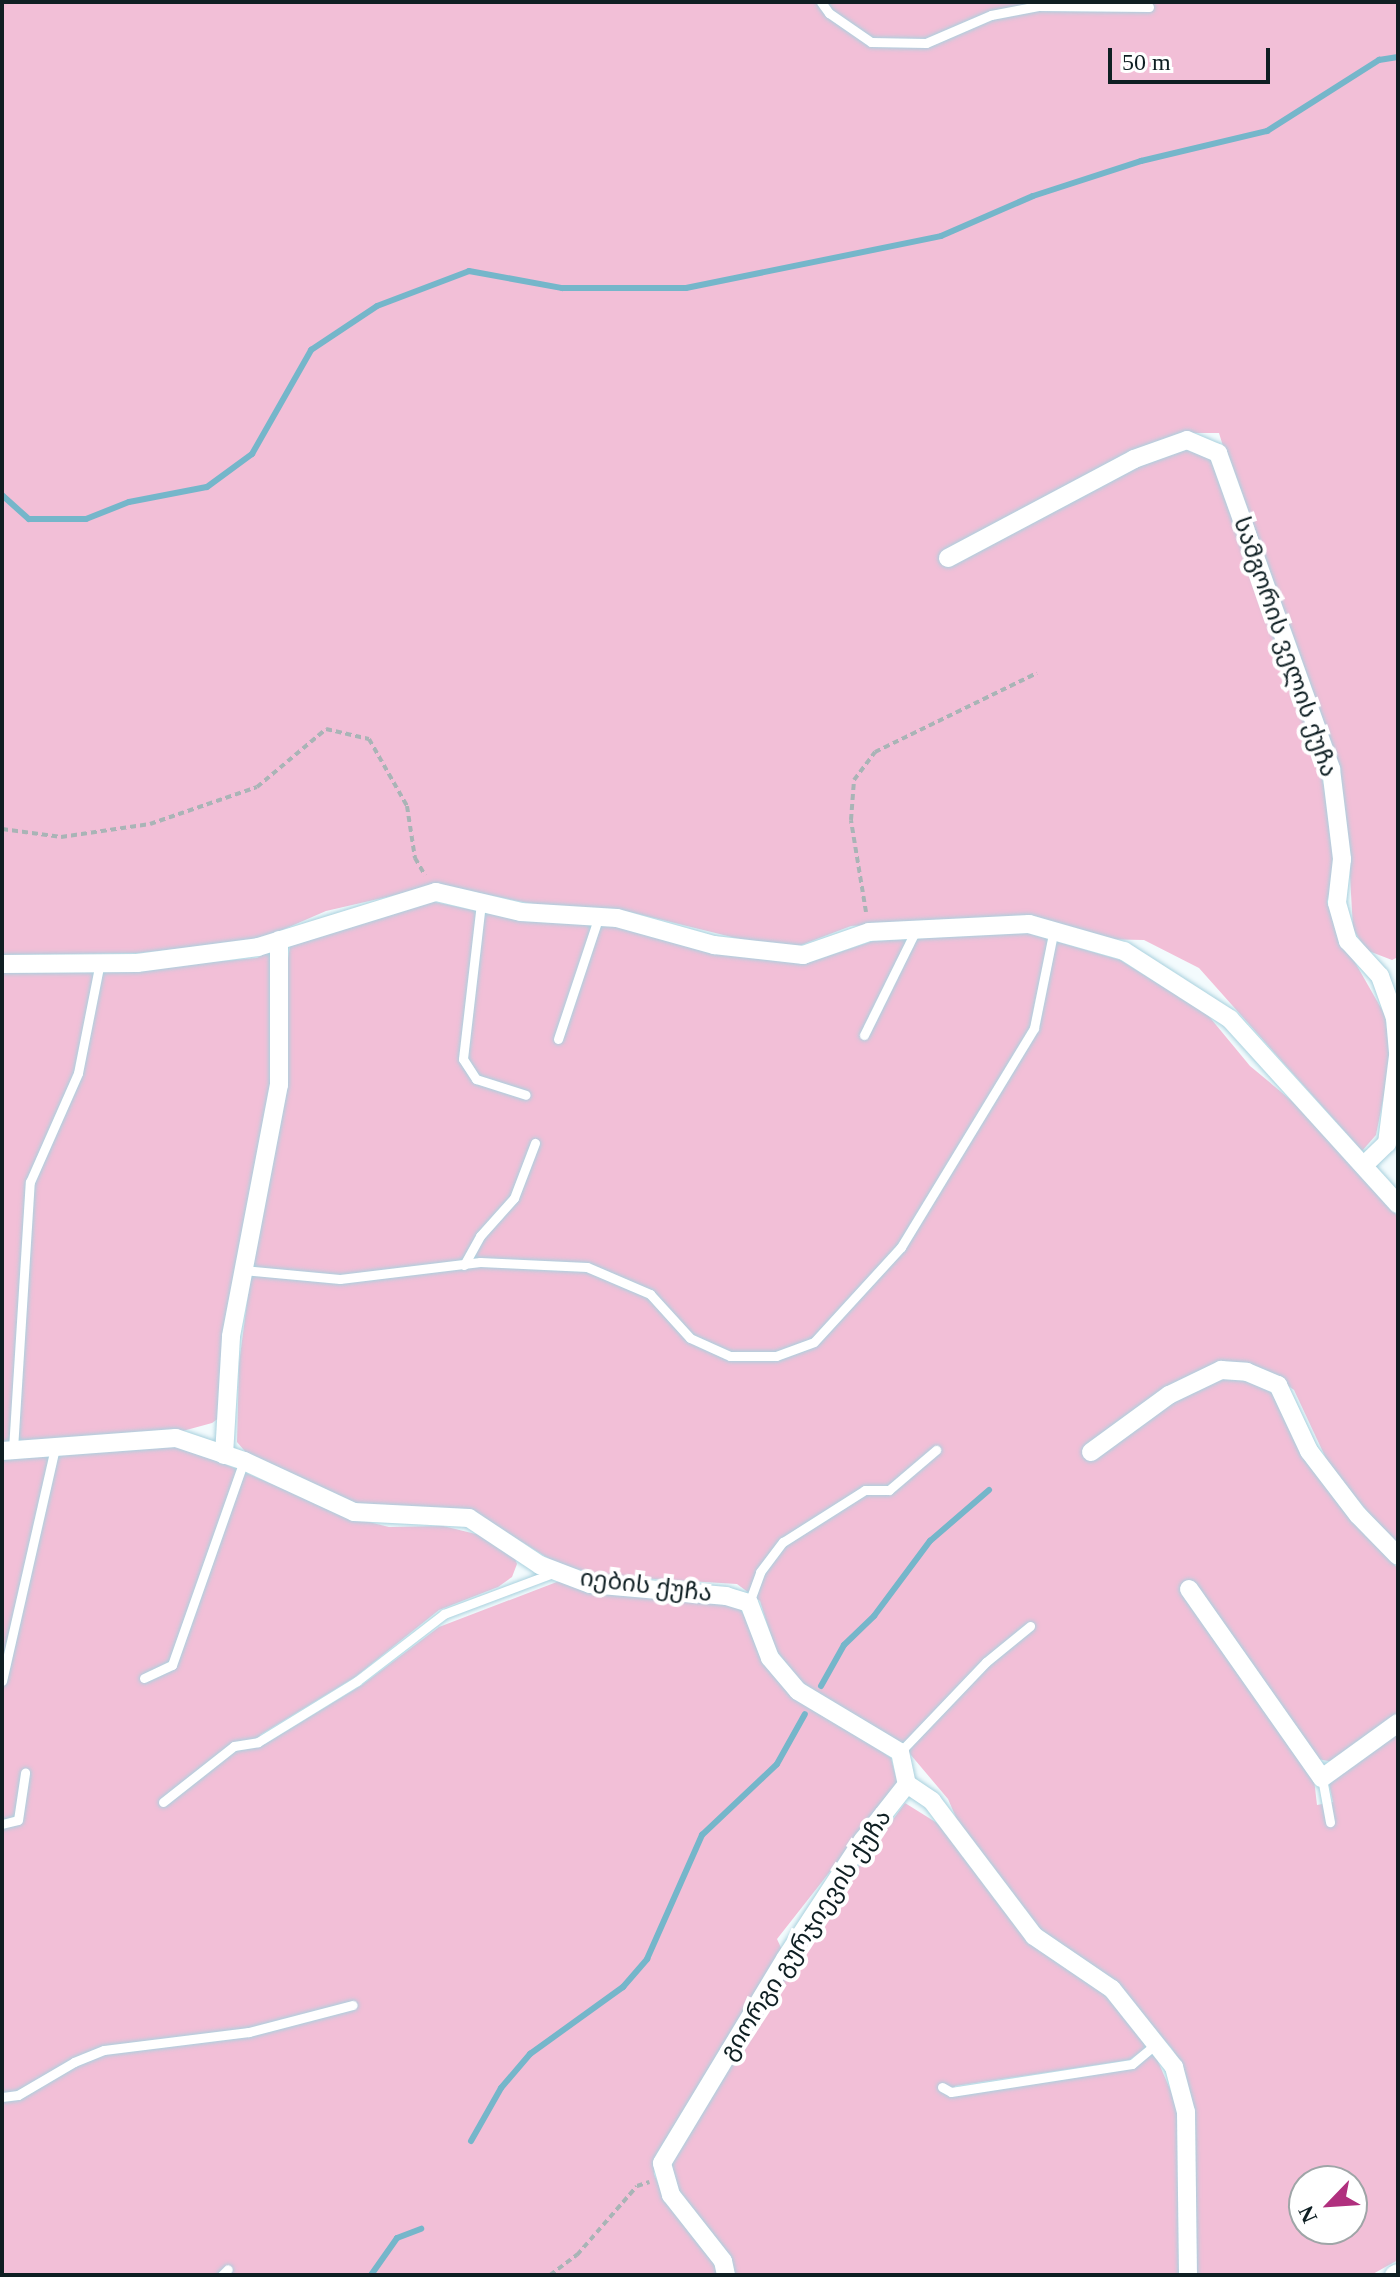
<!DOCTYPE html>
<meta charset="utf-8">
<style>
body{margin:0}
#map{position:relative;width:1400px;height:2277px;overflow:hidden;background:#f3fbfd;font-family:"Times New Roman","Noto Sans Georgian",serif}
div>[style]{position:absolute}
.green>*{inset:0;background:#f2bfd7}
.stream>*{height:6px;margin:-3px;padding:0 3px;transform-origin:3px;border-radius:3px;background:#75b6ca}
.path>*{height:4px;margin-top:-2px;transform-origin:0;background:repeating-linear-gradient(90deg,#a9b4b6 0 6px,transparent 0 10px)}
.roads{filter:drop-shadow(0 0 2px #a9d1de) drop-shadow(0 0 2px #a9d1de)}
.lane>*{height:9px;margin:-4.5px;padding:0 4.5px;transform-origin:4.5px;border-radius:4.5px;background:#fff}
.street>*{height:18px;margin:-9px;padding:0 9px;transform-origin:9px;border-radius:9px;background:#fff}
span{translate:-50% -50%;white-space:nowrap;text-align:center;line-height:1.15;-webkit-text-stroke:8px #fff;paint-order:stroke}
.street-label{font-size:24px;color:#0f1f23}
.frame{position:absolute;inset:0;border:4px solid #0f1f23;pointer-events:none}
.north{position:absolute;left:1288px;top:2165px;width:80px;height:80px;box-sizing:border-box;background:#fff;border:2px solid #9fa5a7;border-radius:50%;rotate:245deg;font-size:22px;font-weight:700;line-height:32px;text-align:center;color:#0f1f23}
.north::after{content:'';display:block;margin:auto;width:28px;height:36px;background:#b0307e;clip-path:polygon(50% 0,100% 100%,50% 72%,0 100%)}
.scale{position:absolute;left:1108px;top:48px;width:162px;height:36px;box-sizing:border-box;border:4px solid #0f1f23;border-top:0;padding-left:10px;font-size:24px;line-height:28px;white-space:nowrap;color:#0f1f23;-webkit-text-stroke:6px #fff;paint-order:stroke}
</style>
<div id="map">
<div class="green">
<i style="clip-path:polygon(2px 2px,1398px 2px,1398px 957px,1392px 960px,1366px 950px,1353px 929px,1349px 858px,1219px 433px,1185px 433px,1120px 456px,1132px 465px,1193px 448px,1206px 452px,1218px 472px,1261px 605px,1290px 674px,1327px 795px,1336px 868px,1327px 902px,1340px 936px,1385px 1015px,1391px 1060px,1376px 1135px,1362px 1151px,1199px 968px,1144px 940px,1095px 939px,1035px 916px,851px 926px,796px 947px,752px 942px,630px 912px,548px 907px,439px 885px,326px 911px,259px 940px,139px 953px,2px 955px)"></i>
<i style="clip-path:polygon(evenodd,430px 901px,524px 921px,612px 926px,807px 963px,873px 941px,1024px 932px,1120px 960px,1207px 1014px,1250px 1066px,1310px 1116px,1398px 1217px,1398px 1548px,1330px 1467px,1294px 1390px,1271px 1374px,1274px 1392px,1312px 1469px,1398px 1569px,1398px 1714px,1334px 1762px,1317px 1759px,1314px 1779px,1317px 1805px,1333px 1802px,1328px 1779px,1398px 1725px,1398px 2260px,1371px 2275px,1196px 2275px,1183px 2069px,1172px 2049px,1114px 1982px,1037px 1929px,961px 1829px,948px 1799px,905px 1748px,801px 1682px,775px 1649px,760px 1601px,737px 1584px,606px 1576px,559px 1565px,474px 1512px,360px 1506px,249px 1456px,237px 1442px,239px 1364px,254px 1249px,288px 1077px,283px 991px,290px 946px,430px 901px,1304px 2181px,1352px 2181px,1352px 2229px,1304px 2229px,1304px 2181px)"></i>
<i style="clip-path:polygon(274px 948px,272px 1089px,225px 1414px,212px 1423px,179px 1432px,2px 1446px,2px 973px,103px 972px,257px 958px)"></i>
<i style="clip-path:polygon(177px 1444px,353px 1518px,389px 1527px,443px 1526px,484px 1536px,513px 1552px,517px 1564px,512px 1577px,498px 1587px,439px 1610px,355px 1677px,260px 1735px,265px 1744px,362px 1685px,439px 1627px,562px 1580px,714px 1598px,740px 1608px,780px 1681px,891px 1758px,898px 1785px,777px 1939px,783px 1952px,656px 2155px,654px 2174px,662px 2192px,713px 2261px,718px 2275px,2px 2275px,2px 1457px)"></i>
<i style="clip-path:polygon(905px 1803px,937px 1823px,1035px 1945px,1110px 1995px,1152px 2045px,1129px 2060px,955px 2086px,952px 2096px,1133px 2067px,1154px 2052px,1182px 2117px,1183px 2275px,734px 2275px,674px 2192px,667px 2161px,802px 1944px)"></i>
</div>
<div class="stream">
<i style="left:2px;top:495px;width:36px;rotate:42deg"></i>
<i style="left:29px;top:519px;width:57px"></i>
<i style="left:86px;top:519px;width:46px;rotate:-21.6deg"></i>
<i style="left:129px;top:502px;width:79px;rotate:-10.9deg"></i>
<i style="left:207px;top:487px;width:56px;rotate:-36.3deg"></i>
<i style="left:252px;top:454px;width:120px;rotate:-60.4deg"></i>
<i style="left:311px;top:350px;width:79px;rotate:-33.7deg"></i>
<i style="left:377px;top:306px;width:98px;rotate:-20.8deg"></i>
<i style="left:469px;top:271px;width:95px;rotate:10.4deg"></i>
<i style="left:562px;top:288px;width:124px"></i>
<i style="left:686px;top:288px;width:260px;rotate:-11.5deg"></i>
<i style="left:941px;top:236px;width:100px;rotate:-23.5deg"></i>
<i style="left:1033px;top:196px;width:114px;rotate:-18deg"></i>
<i style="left:1141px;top:161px;width:130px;rotate:-13.4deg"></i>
<i style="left:1267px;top:131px;width:133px;rotate:-32.4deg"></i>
<i style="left:1379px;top:60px;width:19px;rotate:-9deg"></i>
<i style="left:821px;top:1686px;width:47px;rotate:-60.7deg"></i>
<i style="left:844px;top:1645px;width:42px;rotate:-44deg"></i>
<i style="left:874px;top:1616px;width:94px;rotate:-53.3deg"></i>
<i style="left:930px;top:1541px;width:78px;rotate:-40.8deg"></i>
<i style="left:471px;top:2141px;width:61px;rotate:-60.5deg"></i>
<i style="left:501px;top:2088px;width:45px;rotate:-49.5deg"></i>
<i style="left:530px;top:2054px;width:115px;rotate:-35.8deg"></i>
<i style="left:623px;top:1987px;width:37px;rotate:-49deg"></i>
<i style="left:647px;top:1959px;width:136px;rotate:-66.1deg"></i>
<i style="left:702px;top:1835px;width:103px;rotate:-43.4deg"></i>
<i style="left:777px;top:1764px;width:57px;rotate:-60.8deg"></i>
<i style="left:371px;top:2275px;width:45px;rotate:-54.9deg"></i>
<i style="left:397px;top:2238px;width:26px;rotate:-21deg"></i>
</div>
<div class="path">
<i style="left:2px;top:829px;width:60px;rotate:7.7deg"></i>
<i style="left:61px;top:837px;width:90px;rotate:-8.3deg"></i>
<i style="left:150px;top:824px;width:113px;rotate:-19.1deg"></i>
<i style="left:257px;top:787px;width:90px;rotate:-40deg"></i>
<i style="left:326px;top:729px;width:44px;rotate:13.1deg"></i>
<i style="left:369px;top:739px;width:77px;rotate:60.4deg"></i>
<i style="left:407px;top:806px;width:53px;rotate:81.3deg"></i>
<i style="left:415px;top:858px;width:20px;rotate:60deg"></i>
<i style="left:866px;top:912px;width:93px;rotate:-99.3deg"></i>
<i style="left:851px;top:820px;width:40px;rotate:-85.7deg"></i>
<i style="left:854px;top:780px;width:35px;rotate:-53deg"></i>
<i style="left:875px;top:752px;width:180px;rotate:-26deg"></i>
<i style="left:550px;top:2275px;width:34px;rotate:-37deg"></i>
<i style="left:577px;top:2255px;width:91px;rotate:-49deg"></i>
<i style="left:637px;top:2186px;width:13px;rotate:-18deg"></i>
</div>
<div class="roads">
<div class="lane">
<i style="left:821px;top:2px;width:14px;rotate:54deg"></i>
<i style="left:829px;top:13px;width:51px;rotate:34.6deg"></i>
<i style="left:871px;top:42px;width:55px;rotate:1deg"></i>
<i style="left:926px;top:43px;width:71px;rotate:-23.3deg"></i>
<i style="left:991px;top:15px;width:48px;rotate:-10.8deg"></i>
<i style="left:1038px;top:6px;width:111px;rotate:0.5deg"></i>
<i style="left:481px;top:903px;width:157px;rotate:96.6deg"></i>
<i style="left:463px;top:1059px;width:24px;rotate:57deg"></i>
<i style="left:476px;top:1079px;width:52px;rotate:17.7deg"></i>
<i style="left:864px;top:1035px;width:117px;rotate:-63.7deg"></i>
<i style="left:558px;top:1039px;width:130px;rotate:-71.6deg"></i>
<i style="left:464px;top:1265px;width:33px;rotate:-61deg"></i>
<i style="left:480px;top:1236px;width:51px;rotate:-48.2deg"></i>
<i style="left:514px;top:1198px;width:59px;rotate:-69.1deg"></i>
<i style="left:243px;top:1270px;width:97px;rotate:5.3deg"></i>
<i style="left:340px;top:1279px;width:141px;rotate:-6.9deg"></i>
<i style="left:480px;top:1262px;width:107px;rotate:2.7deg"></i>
<i style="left:587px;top:1267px;width:69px;rotate:23.2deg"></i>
<i style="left:650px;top:1294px;width:59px;rotate:47.7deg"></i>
<i style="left:690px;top:1338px;width:44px;rotate:24.2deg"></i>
<i style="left:730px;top:1356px;width:46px"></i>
<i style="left:776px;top:1356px;width:40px;rotate:-20.2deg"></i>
<i style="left:814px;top:1342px;width:129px;rotate:-47.5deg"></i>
<i style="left:901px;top:1247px;width:256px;rotate:-58.7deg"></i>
<i style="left:1034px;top:1028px;width:96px;rotate:-78.6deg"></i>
<i style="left:13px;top:1449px;width:268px;rotate:-86.4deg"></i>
<i style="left:30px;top:1182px;width:119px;rotate:-66.2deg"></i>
<i style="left:78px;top:1073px;width:113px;rotate:-78.8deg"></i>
<i style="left:749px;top:1603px;width:33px;rotate:-70deg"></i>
<i style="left:760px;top:1572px;width:38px;rotate:-53deg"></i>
<i style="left:783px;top:1542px;width:97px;rotate:-32.4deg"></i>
<i style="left:865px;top:1490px;width:24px"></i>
<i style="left:889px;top:1490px;width:62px;rotate:-40.4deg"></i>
<i style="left:144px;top:1678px;width:31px;rotate:-25deg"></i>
<i style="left:172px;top:1665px;width:216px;rotate:-70.6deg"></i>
<i style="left:2px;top:1681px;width:240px;rotate:-77.2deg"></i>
<i style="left:900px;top:1752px;width:124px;rotate:-46.3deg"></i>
<i style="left:986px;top:1662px;width:57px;rotate:-39.3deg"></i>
<i style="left:1322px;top:1778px;width:45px;rotate:79.7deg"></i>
<i style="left:163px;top:1802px;width:90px;rotate:-38.3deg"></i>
<i style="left:234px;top:1746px;width:24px;rotate:-9deg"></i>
<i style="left:258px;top:1742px;width:116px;rotate:-31.6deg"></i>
<i style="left:357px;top:1681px;width:110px;rotate:-37.6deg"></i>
<i style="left:444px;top:1614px;width:116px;rotate:-20.6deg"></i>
<i style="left:2px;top:1824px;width:16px;rotate:-14deg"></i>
<i style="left:18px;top:1820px;width:48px;rotate:-81.5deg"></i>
<i style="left:942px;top:2087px;width:10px;rotate:29deg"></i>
<i style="left:951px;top:2092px;width:183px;rotate:-8.8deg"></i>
<i style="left:1132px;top:2064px;width:31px;rotate:-40deg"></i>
<i style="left:2px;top:2097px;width:16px;rotate:-7deg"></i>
<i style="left:18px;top:2095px;width:65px;rotate:-30.5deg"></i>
<i style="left:74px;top:2062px;width:32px;rotate:-22deg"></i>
<i style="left:104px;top:2050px;width:146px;rotate:-7.1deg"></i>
<i style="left:249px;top:2032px;width:107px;rotate:-14.6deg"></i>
<i style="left:222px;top:2275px;width:8px;rotate:-45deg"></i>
</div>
<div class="street">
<i style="left:948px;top:558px;width:211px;rotate:-28deg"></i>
<i style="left:1134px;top:459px;width:56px;rotate:-19.7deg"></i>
<i style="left:1187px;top:440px;width:34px;rotate:23deg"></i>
<i style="left:1218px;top:453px;width:336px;rotate:70.3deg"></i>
<i style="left:1331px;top:769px;width:91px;rotate:83deg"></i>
<i style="left:1342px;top:859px;width:44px;rotate:96.5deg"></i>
<i style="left:1337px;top:903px;width:40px;rotate:74deg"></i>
<i style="left:1348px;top:941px;width:47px;rotate:47.6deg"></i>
<i style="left:1380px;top:976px;width:45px;rotate:70.3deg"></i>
<i style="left:1395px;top:1018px;width:38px;rotate:85deg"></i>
<i style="left:1398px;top:1056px;width:88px;rotate:97.2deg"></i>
<i style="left:1387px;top:1143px;width:32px;rotate:136deg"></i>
<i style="left:2px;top:964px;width:135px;rotate:-0.4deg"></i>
<i style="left:137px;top:963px;width:122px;rotate:-7.5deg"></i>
<i style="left:258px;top:947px;width:186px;rotate:-17.2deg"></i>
<i style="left:436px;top:892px;width:87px;rotate:13.2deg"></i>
<i style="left:521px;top:912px;width:96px;rotate:3.6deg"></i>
<i style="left:617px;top:918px;width:101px;rotate:15.6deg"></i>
<i style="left:714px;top:945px;width:90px;rotate:6.4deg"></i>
<i style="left:803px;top:955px;width:70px;rotate:-19.2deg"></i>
<i style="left:869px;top:932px;width:160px;rotate:-2.9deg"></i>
<i style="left:1029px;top:924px;width:99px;rotate:15.9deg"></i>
<i style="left:1124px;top:951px;width:126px;rotate:32.7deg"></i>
<i style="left:1230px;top:1019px;width:250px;rotate:47.8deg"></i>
<i style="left:2px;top:1451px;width:174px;rotate:-4.3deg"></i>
<i style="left:176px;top:1438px;width:72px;rotate:18.7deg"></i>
<i style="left:244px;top:1461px;width:121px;rotate:24.9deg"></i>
<i style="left:354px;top:1512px;width:115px;rotate:3deg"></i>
<i style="left:469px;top:1518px;width:85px;rotate:33.5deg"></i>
<i style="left:540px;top:1565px;width:53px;rotate:20.8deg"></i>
<i style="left:590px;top:1584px;width:137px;rotate:5deg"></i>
<i style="left:726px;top:1596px;width:24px;rotate:17deg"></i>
<i style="left:749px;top:1603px;width:59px;rotate:69.1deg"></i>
<i style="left:770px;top:1658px;width:43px;rotate:49.7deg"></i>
<i style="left:798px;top:1691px;width:119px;rotate:30.9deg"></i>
<i style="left:900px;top:1752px;width:33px;rotate:78deg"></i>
<i style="left:1091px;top:1452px;width:97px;rotate:-36.2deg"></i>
<i style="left:1169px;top:1395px;width:58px;rotate:-25.7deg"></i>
<i style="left:1221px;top:1370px;width:26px;rotate:4deg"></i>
<i style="left:1247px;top:1372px;width:34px;rotate:23deg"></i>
<i style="left:1278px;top:1385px;width:73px;rotate:64.8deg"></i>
<i style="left:1309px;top:1451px;width:81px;rotate:52.6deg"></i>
<i style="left:1358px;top:1515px;width:57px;rotate:45.7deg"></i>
<i style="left:224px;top:1455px;width:119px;rotate:-86.6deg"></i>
<i style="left:231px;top:1336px;width:256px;rotate:-79.2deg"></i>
<i style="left:279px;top:1085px;width:145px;rotate:-90deg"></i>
<i style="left:1189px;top:1589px;width:231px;rotate:54.9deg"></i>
<i style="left:1322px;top:1778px;width:94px;rotate:-35.9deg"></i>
<i style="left:907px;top:1784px;width:30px;rotate:34deg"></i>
<i style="left:932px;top:1801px;width:169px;rotate:52.9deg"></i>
<i style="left:1034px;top:1936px;width:94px;rotate:34.2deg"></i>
<i style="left:1112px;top:1989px;width:100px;rotate:51.5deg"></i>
<i style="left:1174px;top:2067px;width:47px;rotate:75.1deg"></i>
<i style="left:1186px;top:2112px;width:163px;rotate:89.3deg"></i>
<i style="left:726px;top:2275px;width:14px;rotate:-102deg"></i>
<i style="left:723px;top:2261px;width:84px;rotate:-128.2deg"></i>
<i style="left:671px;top:2195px;width:33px;rotate:-106deg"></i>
<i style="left:662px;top:2163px;width:238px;rotate:-58.9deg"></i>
<i style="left:785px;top:1959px;width:142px;rotate:-56.8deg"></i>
<i style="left:863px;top:1840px;width:71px;rotate:-51.8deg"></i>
<i style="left:1394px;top:2275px;width:4px;rotate:-27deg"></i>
</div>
</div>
<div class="street-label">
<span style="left:1285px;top:647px;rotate:71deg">სამგორის ველის ქუჩა</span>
<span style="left:646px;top:1586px;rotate:7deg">იების ქუჩა</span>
<span style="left:806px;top:1935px;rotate:-57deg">გიორგი გურჯიევის ქუჩა</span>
</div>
<div class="frame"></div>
<div class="north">N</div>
<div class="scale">50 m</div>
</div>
